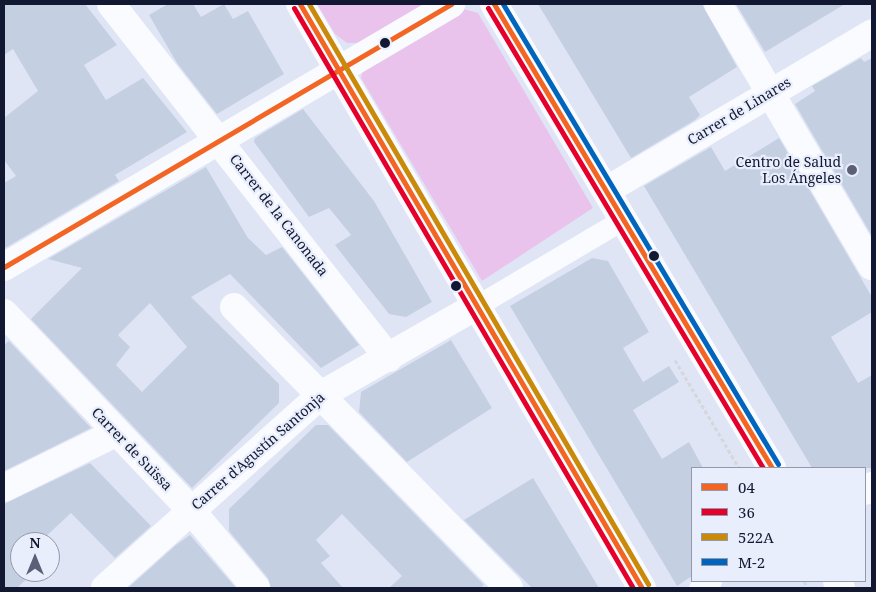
<!DOCTYPE html>
<meta charset="utf-8">
<style>
body{margin:0}
#map{position:relative;width:876px;height:592px;overflow:hidden;background:#e0e5f5;font-family:"Noto Serif",serif}
div>[style]{position:absolute}
.green>*{inset:0;background:#eac3ed}
.building>*{inset:0;background:#c4d0e2}
.path>*{height:3px;margin-top:-1.5px;transform-origin:0;background:repeating-linear-gradient(90deg,#d6d7dc 0 4px,transparent 0 6.5px)}
.pedestrian>*{height:21px;margin:-10.5px;padding:0 10.5px;transform-origin:10.5px;border-radius:10.5px;background:#fafbfe}
.minor>*{height:28px;margin:-14px;padding:0 14px;transform-origin:14px;border-radius:14px;background:#fafbfe}
.primary>*{height:28px;margin:-14px;padding:0 14px;transform-origin:14px;border-radius:14px;background:#fafbfe}
.bus-1>*{height:5px;margin:-2.5px;padding:0 2.5px;transform-origin:2.5px;border-radius:2.5px;background:#f26522}
.bus-2>*{height:5px;margin:-2.5px;padding:0 2.5px;transform-origin:2.5px;border-radius:2.5px;background:#e4002b}
.bus-3>*{height:5px;margin:-2.5px;padding:0 2.5px;transform-origin:2.5px;border-radius:2.5px;background:#c98a0a}
.bus-4>*{height:5px;margin:-2.5px;padding:0 2.5px;transform-origin:2.5px;border-radius:2.5px;background:#0065bd}
.dots>*{width:14px;height:14px;translate:-50% -50%;box-sizing:border-box;border:2px solid #e9eefc;border-radius:50%}
span{translate:-50% -50%;white-space:nowrap;text-align:center;line-height:1.15;-webkit-text-stroke:4.5px #e9eefc;paint-order:stroke}
.street-label{font-size:14px;color:#131832}
.poi-label{font-size:14px;color:#131832}
.right{translate:-100% -50%;text-align:right}
.frame{position:absolute;inset:0;border:5px solid #131832;pointer-events:none}
.legend{position:absolute;left:691px;top:467px;width:175px;height:115px;box-sizing:border-box;background:#e9eefc;border:1px solid #9398ab;margin:0;padding:6px 9px;list-style:none;font-size:15px;color:#131832}
.legend li{display:flex;align-items:center;gap:10px;height:25px}
.legend b{width:25px;border:1px solid #9398ab}
.north{position:absolute;left:10px;top:532px;width:50px;height:50px;box-sizing:border-box;background:#e9eefc;border:1px solid #9398ab;border-radius:50%;rotate:0deg;font-size:14px;font-weight:700;line-height:20px;text-align:center;color:#131832}
.north::after{content:'';display:block;margin:auto;width:18px;height:22px;background:#5b6076;clip-path:polygon(50% 0,100% 100%,50% 72%,0 100%)}
</style>
<div id="map">
<div class="green">
<i style="clip-path:polygon(317px 4px,427px 4px,360px 43px,347px 43px,335px 34px)"></i>
<i style="clip-path:polygon(456px 7px,478px 13px,593px 208px,482px 281px,361px 78px,364px 65px)"></i>
</div>
<div class="building">
<i style="clip-path:polygon(4px 4px,85px 4px,117px 45px,84px 65px,106px 100px,143px 78px,187px 132px,115px 175px,119px 181px,5px 248px,4px 183px,16px 176px,4px 160px,4px 118px,38px 91px,13px 49px,4px 55px)"></i>
<i style="clip-path:polygon(168px 4px,193px 4px,201px 17px,224px 4px,233px 19px,248px 11px,284px 74px,217px 114px,177px 63px,149px 15px)"></i>
<i style="clip-path:polygon(538px 4px,702px 4px,737px 67px,689px 97px,700px 115px,695px 120px,631px 158px)"></i>
<i style="clip-path:polygon(736px 4px,845px 4px,765px 52px)"></i>
<i style="clip-path:polygon(861px 58px,864px 62px,872px 58px,872px 236px,795px 104px,815px 91px,812px 86px)"></i>
<i style="clip-path:polygon(303px 109px,374px 201px,432px 302px,406px 317px,389px 314px,335px 245px,351px 235px,329px 208px,309px 217px,254px 142px,255px 138px)"></i>
<i style="clip-path:polygon(779px 138px,872px 297px,872px 312px,831px 337px,858px 383px,872px 375px,872px 468px,812px 468px,644px 186px,711px 147px,725px 171px)"></i>
<i style="clip-path:polygon(evenodd,206px 167px,248px 238px,266px 255px,282px 247px,359px 345px,321px 368px,230px 274px,191px 297px,279px 384px,279px 403px,192px 488px,31px 319px,82px 268px,48px 259px,206px 167px,150px 303px,187px 347px,142px 392px,116px 365px,130px 347px,118px 335px,150px 303px)"></i>
<i style="clip-path:polygon(592px 258px,608px 261px,649px 332px,623px 348px,643px 382px,669px 366px,679px 382px,633px 410px,662px 459px,689px 442px,703px 468px,692px 468px,692px 576px,677px 586px,510px 306px)"></i>
<i style="clip-path:polygon(451px 340px,492px 408px,407px 462px,359px 412px,361px 392px)"></i>
<i style="clip-path:polygon(9px 341px,91px 428px,4px 471px,4px 345px)"></i>
<i style="clip-path:polygon(316px 425px,328px 425px,484px 585px,480px 588px,389px 588px,402px 576px,342px 514px,316px 540px,330px 556px,321px 563px,343px 588px,271px 588px,268px 578px,229px 531px,229px 509px)"></i>
<i style="clip-path:polygon(90px 463px,151px 526px,115px 558px,71px 513px,40px 542px,20px 542px,20px 572px,34px 572px,17px 588px,4px 588px,4px 504px)"></i>
<i style="clip-path:polygon(533px 478px,599px 588px,532px 588px,464px 520px)"></i>
<i style="clip-path:polygon(190px 535px,236px 588px,128px 588px,176px 545px)"></i>
</div>
<div class="path">
<i style="left:675px;top:360px;width:126px;rotate:59.3deg"></i>
<i style="left:804px;top:581px;width:8px;rotate:60deg"></i>
</div>
<div class="pedestrian">
<i style="left:478px;top:305px;width:171px;rotate:-30.6deg"></i>
<i style="left:699px;top:588px;width:14px;rotate:-30deg"></i>
</div>
<div class="minor">
<i style="left:111px;top:4px;width:450px;rotate:51.9deg"></i>
<i style="left:718px;top:4px;width:304px;rotate:59.6deg"></i>
<i style="left:607px;top:190px;width:308px;rotate:-30.6deg"></i>
<i style="left:4px;top:267px;width:519px;rotate:-30.47deg"></i>
<i style="left:234px;top:307px;width:393px;rotate:45.6deg"></i>
<i style="left:4px;top:313px;width:270px;rotate:46.5deg"></i>
<i style="left:190px;top:509px;width:103px;rotate:50.1deg"></i>
<i style="left:4px;top:488px;width:125px;rotate:-26.2deg"></i>
<i style="left:865px;top:491px;width:9px;rotate:-36deg"></i>
<i style="left:105px;top:588px;width:290px;rotate:-41.8deg"></i>
<i style="left:321px;top:395px;width:181px;rotate:-29.8deg"></i>
</div>
<div class="primary">
<i style="left:300px;top:4px;width:677px;rotate:59.65deg"></i>
<i style="left:494px;top:4px;width:541px;rotate:59.07deg"></i>
<i style="left:837px;top:581px;width:8px;rotate:60deg"></i>
</div>
<div class="bus-1">
<i style="left:300px;top:4px;width:677px;rotate:59.65deg"></i>
<i style="left:494px;top:4px;width:541px;rotate:59.07deg"></i>
<i style="left:4px;top:267px;width:519px;rotate:-30.47deg"></i>
</div>
<div class="bus-2">
<i style="left:294px;top:8px;width:672px;rotate:59.69deg"></i>
<i style="left:488px;top:8px;width:536px;rotate:59.13deg"></i>
</div>
<div class="bus-3">
<i style="left:309px;top:4px;width:672px;rotate:59.69deg"></i>
</div>
<div class="bus-4">
<i style="left:503px;top:4px;width:536px;rotate:59.13deg"></i>
</div>
<div class="dots">
<i style="left:385px;top:43px;background:#131832"></i>
<i style="left:852px;top:170px;background:#5b6076"></i>
<i style="left:654px;top:256px;background:#131832"></i>
<i style="left:456px;top:286px;background:#131832"></i>
</div>
<div class="street-label">
<span style="left:739px;top:111px;rotate:-31deg">Carrer de Linares</span>
<span style="left:279px;top:215px;rotate:52deg">Carrer de la Canonada</span>
<span style="left:132px;top:449px;rotate:46deg">Carrer de Suïssa</span>
<span style="left:258px;top:451px;rotate:-41deg">Carrer d'Agustín Santonja</span>
</div>
<div class="poi-label">
<span class="right" style="left:841px;top:170px">Centro de Salud<br>Los Ángeles</span>
</div>
<div class="frame"></div>
<ul class="legend">
<li><b style="height:6px;background:#f26522"></b>04</li>
<li><b style="height:6px;background:#e4002b"></b>36</li>
<li><b style="height:6px;background:#c98a0a"></b>522A</li>
<li><b style="height:6px;background:#0065bd"></b>M-2</li>
</ul>
<div class="north">N</div>
</div>
